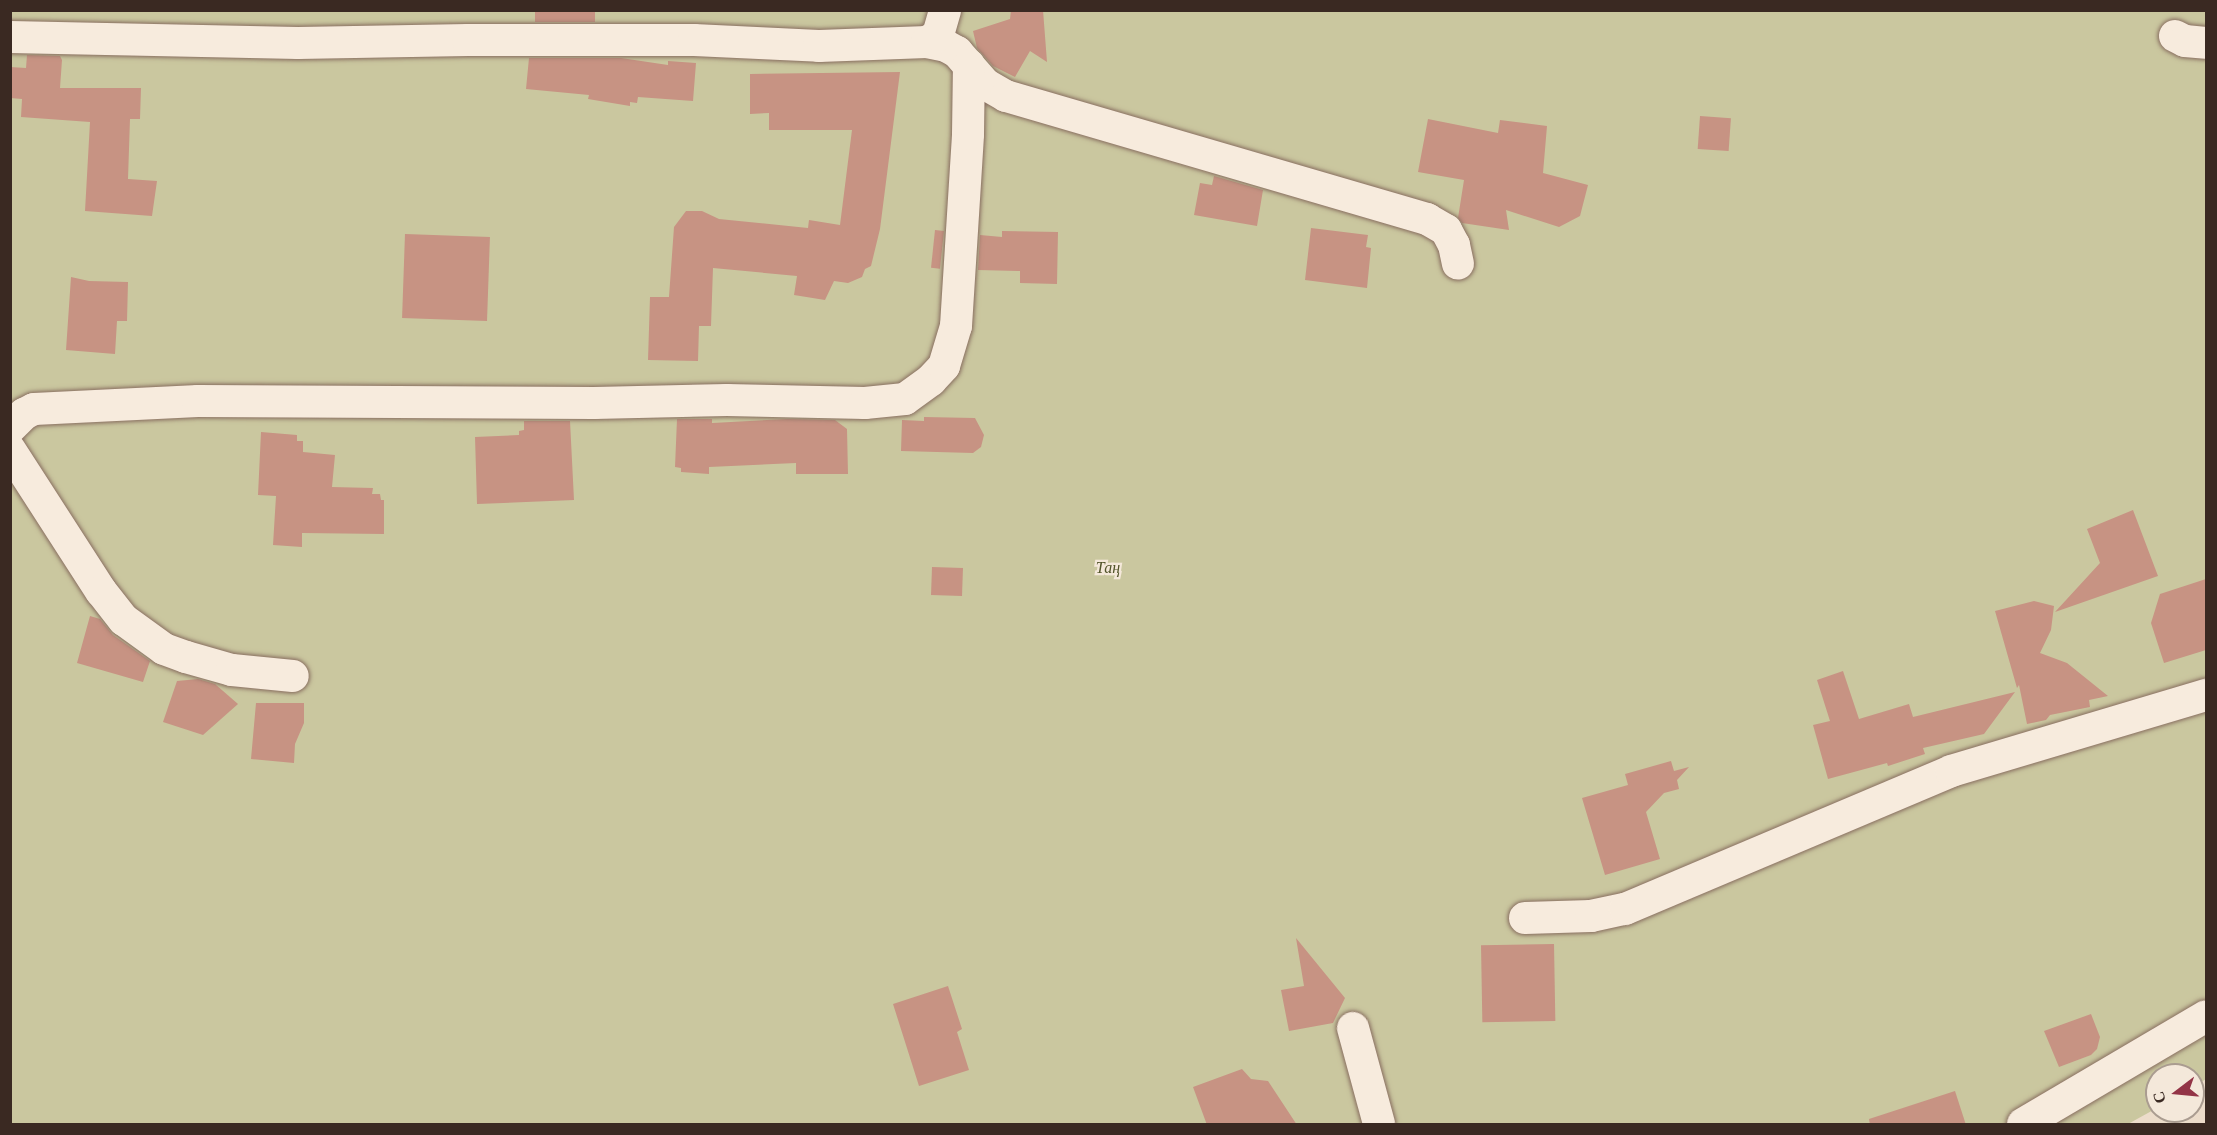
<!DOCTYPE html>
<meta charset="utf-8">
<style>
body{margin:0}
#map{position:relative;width:2217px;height:1135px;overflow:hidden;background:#ecdcca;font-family:"Times New Roman",serif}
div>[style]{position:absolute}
.green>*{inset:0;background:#cac79f}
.building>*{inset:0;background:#c79383;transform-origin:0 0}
.roads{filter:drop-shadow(0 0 2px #886e60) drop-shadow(0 0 2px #886e60)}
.minor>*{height:32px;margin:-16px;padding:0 16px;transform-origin:16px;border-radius:16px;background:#f7ebdd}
span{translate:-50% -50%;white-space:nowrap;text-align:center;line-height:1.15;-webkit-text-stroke:4.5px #f4e8da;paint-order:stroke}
.park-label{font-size:16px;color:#52542a;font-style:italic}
.frame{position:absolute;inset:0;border:12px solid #3a2922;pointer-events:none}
.north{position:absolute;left:2145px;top:1063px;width:60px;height:60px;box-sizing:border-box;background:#f4e8da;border:2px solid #aa9c90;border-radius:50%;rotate:254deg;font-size:16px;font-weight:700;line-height:24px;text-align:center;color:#3a2922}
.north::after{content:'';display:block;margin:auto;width:21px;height:27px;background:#933446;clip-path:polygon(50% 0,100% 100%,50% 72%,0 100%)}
</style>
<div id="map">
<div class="green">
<i style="clip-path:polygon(10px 11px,2206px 11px,2206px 1079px,2193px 1087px,2193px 1075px,2157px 1075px,2157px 1108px,2128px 1124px,11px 1124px)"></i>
</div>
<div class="building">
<i style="left:535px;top:10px;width:60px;height:12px"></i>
<i style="clip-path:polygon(1011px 10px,1043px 10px,1047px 62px,1030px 51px,1015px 77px,993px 66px,977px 48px,973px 31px,1010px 19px)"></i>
<i style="clip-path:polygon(27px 55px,60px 56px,62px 60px,60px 88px,141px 88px,140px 119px,130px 119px,128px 179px,157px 181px,152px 216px,85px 211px,90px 122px,21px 117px,22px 99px,10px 98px,10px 67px,26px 68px)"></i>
<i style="clip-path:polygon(529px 58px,621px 58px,668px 65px,668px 61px,696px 63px,693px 101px,638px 97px,637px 103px,630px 102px,630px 106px,588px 99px,589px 95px,526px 89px)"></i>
<i style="clip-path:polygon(900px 72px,880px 229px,871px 266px,865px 269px,862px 277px,848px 283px,834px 281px,825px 300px,794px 295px,797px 276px,713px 268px,711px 326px,699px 326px,698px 361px,648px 360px,650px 297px,669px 297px,674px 227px,686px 211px,702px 211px,719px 219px,808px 228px,809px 220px,840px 225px,852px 130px,769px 130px,769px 113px,750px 114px,750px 74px)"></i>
<i style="left:1700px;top:116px;width:31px;height:33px;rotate:4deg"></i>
<i style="clip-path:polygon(1428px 119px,1498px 133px,1500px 120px,1547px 126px,1543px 173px,1588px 185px,1580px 216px,1559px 227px,1506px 210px,1509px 230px,1462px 223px,1458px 218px,1464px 180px,1418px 172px)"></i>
<i style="clip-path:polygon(1214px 176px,1263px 190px,1257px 226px,1194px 215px,1200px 183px,1212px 185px)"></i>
<i style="clip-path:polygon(1311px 228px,1368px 235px,1366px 247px,1371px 248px,1367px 288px,1305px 280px)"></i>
<i style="left:935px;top:230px;width:9px;height:38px;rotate:6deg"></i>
<i style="clip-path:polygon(1002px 231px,1058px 232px,1057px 284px,1020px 283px,1020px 271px,978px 270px,980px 235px,1002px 237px)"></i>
<i style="left:405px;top:234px;width:85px;height:84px;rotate:2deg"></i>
<i style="clip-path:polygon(71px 277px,89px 281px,128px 282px,127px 321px,117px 321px,115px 354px,66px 350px)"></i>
<i style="clip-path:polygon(924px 417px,975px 418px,984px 435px,981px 447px,973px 453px,901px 451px,902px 420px,924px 421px)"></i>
<i style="clip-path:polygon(677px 419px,712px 419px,712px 423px,788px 419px,835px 420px,847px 429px,848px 474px,796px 474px,796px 463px,709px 467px,709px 474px,681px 472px,681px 468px,675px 467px)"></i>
<i style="clip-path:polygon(524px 421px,570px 421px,574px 500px,477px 504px,475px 437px,519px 435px,519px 431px,524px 430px)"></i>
<i style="clip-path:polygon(261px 432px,297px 435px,297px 441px,303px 441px,303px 452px,335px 455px,332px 487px,373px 488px,372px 494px,380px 494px,381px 500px,384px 500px,384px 534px,302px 533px,302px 547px,273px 545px,276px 496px,258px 495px)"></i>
<i style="clip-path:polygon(2133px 510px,2158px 576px,2055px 612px,2100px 563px,2087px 529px)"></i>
<i style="left:932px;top:567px;width:31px;height:28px;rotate:2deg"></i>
<i style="clip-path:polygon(2206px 579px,2206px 650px,2164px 663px,2151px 623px,2160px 594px)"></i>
<i style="clip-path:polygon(2034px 601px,2054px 606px,2051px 630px,2040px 653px,2067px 663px,2108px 696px,2089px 700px,2090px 707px,2050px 715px,2046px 720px,2027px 724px,2019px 685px,2017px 688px,1995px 611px)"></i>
<i style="clip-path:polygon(90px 616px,100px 619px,113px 635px,150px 661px,143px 682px,77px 663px)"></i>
<i style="clip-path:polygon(1843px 671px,1859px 719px,1909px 704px,1913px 717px,2015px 692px,1984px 734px,1923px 748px,1925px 754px,1888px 766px,1887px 763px,1828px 779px,1813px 725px,1830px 721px,1817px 680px)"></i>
<i style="clip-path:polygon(198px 679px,215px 684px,238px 704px,203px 735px,163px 722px,177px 681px)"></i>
<i style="clip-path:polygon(256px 703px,304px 703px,304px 723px,295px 744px,294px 763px,251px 759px)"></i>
<i style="clip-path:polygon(1671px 761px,1674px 771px,1689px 767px,1677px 780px,1679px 789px,1664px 793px,1646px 812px,1660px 859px,1605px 875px,1582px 798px,1628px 785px,1625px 774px)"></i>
<i style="clip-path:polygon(1296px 938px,1345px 998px,1333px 1023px,1289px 1031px,1281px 990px,1304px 986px)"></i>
<i style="left:1554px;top:944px;width:77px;height:73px;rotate:89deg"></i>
<i style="clip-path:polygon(948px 986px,962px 1029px,957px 1032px,969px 1070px,919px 1086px,893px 1004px)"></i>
<i style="clip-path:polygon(2091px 1014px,2100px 1037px,2097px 1049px,2091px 1055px,2059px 1067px,2044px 1031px)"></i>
<i style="clip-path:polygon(1242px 1069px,1251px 1079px,1268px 1081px,1297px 1125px,1207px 1125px,1193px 1087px)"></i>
<i style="clip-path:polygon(1955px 1091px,1966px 1125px,1870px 1125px,1869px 1119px)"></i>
</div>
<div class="roads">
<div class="minor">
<i style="left:2175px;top:36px;width:11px;rotate:27deg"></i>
<i style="left:2185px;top:41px;width:21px;rotate:5deg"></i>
<i style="left:10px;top:37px;width:288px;rotate:1.2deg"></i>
<i style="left:298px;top:43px;width:170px;rotate:-1deg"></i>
<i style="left:468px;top:40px;width:226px"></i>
<i style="left:694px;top:40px;width:125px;rotate:2.7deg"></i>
<i style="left:819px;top:46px;width:108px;rotate:-2.1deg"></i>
<i style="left:927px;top:42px;width:19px;rotate:12deg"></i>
<i style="left:946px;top:46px;width:13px;rotate:29deg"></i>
<i style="left:957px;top:52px;width:43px;rotate:48.8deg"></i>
<i style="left:985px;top:84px;width:24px;rotate:30deg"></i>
<i style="left:1006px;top:96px;width:439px;rotate:16.3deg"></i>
<i style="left:1427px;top:219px;width:22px;rotate:30deg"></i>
<i style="left:1446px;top:230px;width:17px;rotate:62deg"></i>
<i style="left:1454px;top:245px;width:19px;rotate:78deg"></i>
<i style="left:927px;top:42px;width:13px;rotate:-32deg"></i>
<i style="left:938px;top:35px;width:26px;rotate:-74deg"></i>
<i style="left:10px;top:428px;width:20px;rotate:-45deg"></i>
<i style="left:24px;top:414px;width:11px;rotate:-27deg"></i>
<i style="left:34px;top:409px;width:164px;rotate:-2.8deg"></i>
<i style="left:198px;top:401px;width:396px;rotate:0.3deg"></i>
<i style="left:594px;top:403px;width:133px;rotate:-1.3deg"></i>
<i style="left:727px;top:400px;width:138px;rotate:1.2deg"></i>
<i style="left:865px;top:403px;width:40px;rotate:-5.7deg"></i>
<i style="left:905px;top:399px;width:32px;rotate:-36deg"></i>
<i style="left:931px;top:380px;width:19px;rotate:-47deg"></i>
<i style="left:944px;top:366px;width:42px;rotate:-73.3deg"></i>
<i style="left:956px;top:326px;width:192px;rotate:-86.4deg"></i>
<i style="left:968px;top:134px;width:69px;rotate:-89.2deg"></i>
<i style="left:10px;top:450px;width:168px;rotate:57.2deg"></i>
<i style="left:101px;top:591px;width:37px;rotate:52deg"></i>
<i style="left:124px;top:620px;width:49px;rotate:35.9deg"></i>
<i style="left:164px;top:649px;width:23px;rotate:20deg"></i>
<i style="left:186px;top:657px;width:48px;rotate:15.8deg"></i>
<i style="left:232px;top:670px;width:61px;rotate:5.6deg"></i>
<i style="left:1525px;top:918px;width:66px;rotate:-1.7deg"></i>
<i style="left:1591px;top:916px;width:35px;rotate:-12deg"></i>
<i style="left:1625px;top:909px;width:354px;rotate:-22.9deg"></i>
<i style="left:1951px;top:771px;width:266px;rotate:-16.6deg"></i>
<i style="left:1353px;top:1028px;width:99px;rotate:74.8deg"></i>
<i style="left:2023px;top:1124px;width:212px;rotate:-30.5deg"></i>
</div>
</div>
<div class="park-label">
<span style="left:1108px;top:568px">Таң</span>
</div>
<div class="frame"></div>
<div class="north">С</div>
</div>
